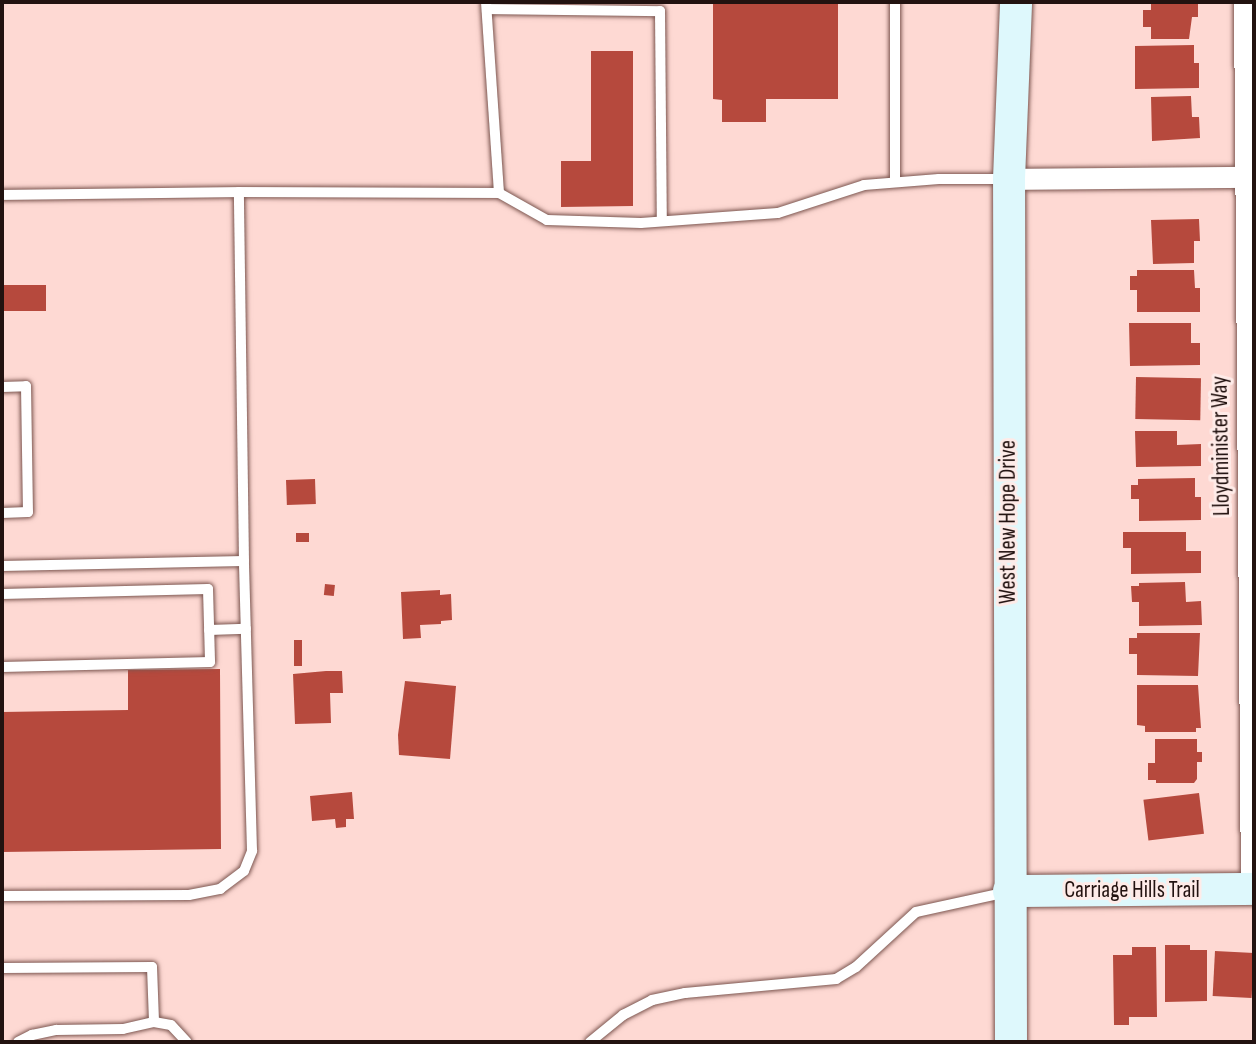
<!DOCTYPE html>
<style>
body{margin:0}
#map{position:relative;width:1256px;height:1044px;overflow:hidden;background:#fed9d3;font-family:"Sofia Sans Condensed",sans-serif}
div>[style]{position:absolute}
.building>*{inset:0;background:#b6493d;transform-origin:0 0}
.roads{filter:drop-shadow(0 0 2px #7c5650) drop-shadow(0 0 2px #7c5650)}
.lane>*{height:10px;margin:-5px;padding:0 5px;transform-origin:5px;border-radius:5px;background:#fff}
.street>*{height:21px;margin:-10.5px;padding:0 10.5px;transform-origin:10.5px;border-radius:10.5px;background:#fff}
.secondary>*{height:32px;margin:-16px;padding:0 16px;transform-origin:16px;border-radius:16px;background:#def8fc}
span{translate:-50% -50%;white-space:nowrap;text-align:center;line-height:1.15;-webkit-text-stroke:6px #feebe8;paint-order:stroke}
.street-label{font-size:23px;color:#221210}
.frame{position:absolute;inset:0;border:4px solid #221210;pointer-events:none}
</style>
<div id="map">
<div class="building">
<i style="clip-path:polygon(713px 2px,838px 2px,838px 99px,766px 99px,766px 122px,722px 122px,722px 100px,713px 99px)"></i>
<i style="clip-path:polygon(1151px 2px,1198px 2px,1198px 17px,1192px 17px,1189px 39px,1151px 39px,1151px 27px,1143px 27px,1143px 10px,1151px 10px)"></i>
<i style="clip-path:polygon(1194px 45px,1194px 63px,1199px 63px,1199px 88px,1135px 89px,1135px 46px)"></i>
<i style="clip-path:polygon(591px 51px,633px 51px,633px 206px,561px 207px,561px 161px,591px 161px)"></i>
<i style="clip-path:polygon(1191px 96px,1192px 117px,1199px 117px,1200px 138px,1152px 141px,1151px 97px)"></i>
<i style="clip-path:polygon(1199px 219px,1200px 241px,1194px 241px,1194px 263px,1153px 264px,1151px 220px)"></i>
<i style="clip-path:polygon(1137px 270px,1194px 270px,1195px 288px,1200px 288px,1200px 312px,1137px 312px,1137px 290px,1130px 290px,1130px 276px,1137px 276px)"></i>
<i style="left:46px;top:285px;width:26px;height:44px;rotate:90deg"></i>
<i style="clip-path:polygon(1129px 323px,1191px 323px,1191px 343px,1200px 343px,1200px 365px,1130px 366px)"></i>
<i style="left:1136px;top:377px;width:65px;height:42px;rotate:1deg"></i>
<i style="clip-path:polygon(1135px 431px,1177px 431px,1177px 445px,1201px 444px,1201px 466px,1136px 467px)"></i>
<i style="clip-path:polygon(1195px 478px,1195px 497px,1201px 497px,1201px 520px,1139px 521px,1139px 499px,1131px 499px,1131px 485px,1138px 485px,1138px 479px)"></i>
<i style="left:315px;top:479px;width:25px;height:29px;rotate:88deg"></i>
<i style="clip-path:polygon(1123px 532px,1186px 532px,1186px 551px,1201px 551px,1201px 573px,1131px 574px,1131px 548px,1123px 548px)"></i>
<i style="left:309px;top:533px;width:9px;height:13px;rotate:90deg"></i>
<i style="clip-path:polygon(1185px 582px,1186px 602px,1201px 601px,1202px 625px,1139px 626px,1139px 602px,1132px 602px,1131px 586px,1139px 586px,1139px 583px)"></i>
<i style="left:325px;top:584px;width:10px;height:11px;rotate:6deg"></i>
<i style="clip-path:polygon(440px 590px,440px 595px,451px 594px,452px 620px,441px 621px,441px 624px,420px 625px,421px 638px,403px 639px,401px 592px)"></i>
<i style="clip-path:polygon(1137px 633px,1200px 633px,1198px 676px,1137px 675px,1137px 654px,1129px 654px,1129px 638px,1137px 638px)"></i>
<i style="left:294px;top:640px;width:8px;height:26px"></i>
<i style="clip-path:polygon(220px 669px,221px 849px,2px 852px,2px 712px,128px 710px,128px 670px)"></i>
<i style="clip-path:polygon(326px 671px,342px 671px,343px 693px,330px 693px,331px 723px,295px 724px,293px 674px)"></i>
<i style="clip-path:polygon(405px 681px,456px 686px,450px 759px,399px 755px,398px 735px)"></i>
<i style="clip-path:polygon(1137px 685px,1198px 685px,1201px 728px,1196px 728px,1196px 732px,1145px 732px,1145px 726px,1137px 725px)"></i>
<i style="clip-path:polygon(1155px 739px,1197px 739px,1197px 752px,1202px 752px,1202px 762px,1197px 762px,1197px 779px,1194px 783px,1156px 783px,1156px 780px,1148px 780px,1148px 763px,1155px 763px)"></i>
<i style="clip-path:polygon(352px 792px,354px 819px,346px 819px,346px 827px,336px 828px,335px 819px,312px 821px,310px 796px)"></i>
<i style="left:1199px;top:793px;width:41px;height:56px;rotate:83deg"></i>
<i style="clip-path:polygon(1165px 945px,1190px 945px,1190px 950px,1207px 950px,1207px 1001px,1165px 1002px)"></i>
<i style="clip-path:polygon(1132px 947px,1156px 947px,1157px 1017px,1129px 1017px,1129px 1025px,1114px 1025px,1113px 955px,1132px 955px)"></i>
<i style="left:1215px;top:951px;width:39px;height:45px;rotate:3deg"></i>
</div>
<div class="roads">
<div class="lane">
<i style="left:487px;top:9px;width:173px;rotate:0.7deg"></i>
<i style="left:660px;top:11px;width:210px;rotate:89.5deg"></i>
<i style="left:895px;top:182px;width:180px;rotate:-90deg"></i>
<i style="left:499px;top:193px;width:55px;rotate:29.4deg"></i>
<i style="left:547px;top:220px;width:94px;rotate:1.8deg"></i>
<i style="left:641px;top:223px;width:137px;rotate:-4.2deg"></i>
<i style="left:778px;top:213px;width:90px;rotate:-18deg"></i>
<i style="left:864px;top:185px;width:75px;rotate:-4.6deg"></i>
<i style="left:939px;top:179px;width:67px"></i>
<i style="left:2px;top:195px;width:237px;rotate:-0.7deg"></i>
<i style="left:2px;top:387px;width:24px;rotate:-2deg"></i>
<i style="left:26px;top:386px;width:126px;rotate:89.1deg"></i>
<i style="left:28px;top:512px;width:26px;rotate:178deg"></i>
<i style="left:2px;top:566px;width:242px;rotate:-1.2deg"></i>
<i style="left:244px;top:561px;width:369px;rotate:-90.8deg"></i>
<i style="left:239px;top:192px;width:260px;rotate:0.2deg"></i>
<i style="left:499px;top:193px;width:191px;rotate:-93.9deg"></i>
<i style="left:2px;top:594px;width:206px;rotate:-1.4deg"></i>
<i style="left:208px;top:589px;width:73px;rotate:88.4deg"></i>
<i style="left:210px;top:662px;width:208px;rotate:178.6deg"></i>
<i style="left:209px;top:630px;width:37px;rotate:-2deg"></i>
<i style="left:2px;top:896px;width:187px;rotate:-0.3deg"></i>
<i style="left:189px;top:895px;width:32px;rotate:-11deg"></i>
<i style="left:220px;top:889px;width:30px;rotate:-37deg"></i>
<i style="left:244px;top:871px;width:22px;rotate:-68deg"></i>
<i style="left:252px;top:851px;width:290px;rotate:-91.6deg"></i>
<i style="left:2px;top:968px;width:150px;rotate:-0.4deg"></i>
<i style="left:152px;top:967px;width:55px;rotate:87.9deg"></i>
<i style="left:154px;top:1022px;width:17px;rotate:10deg"></i>
<i style="left:171px;top:1025px;width:23px;rotate:47deg"></i>
<i style="left:18px;top:1042px;width:16px;rotate:-27deg"></i>
<i style="left:32px;top:1035px;width:25px;rotate:-12deg"></i>
<i style="left:56px;top:1030px;width:67px;rotate:-0.9deg"></i>
<i style="left:123px;top:1029px;width:32px;rotate:-13deg"></i>
<i style="left:590px;top:1042px;width:43px;rotate:-39.3deg"></i>
<i style="left:623px;top:1015px;width:33px;rotate:-27deg"></i>
<i style="left:652px;top:1000px;width:34px;rotate:-12deg"></i>
<i style="left:685px;top:993px;width:152px;rotate:-5.3deg"></i>
<i style="left:836px;top:979px;width:23px;rotate:-31deg"></i>
<i style="left:856px;top:967px;width:81px;rotate:-42.5deg"></i>
<i style="left:916px;top:912px;width:93px;rotate:-12.4deg"></i>
</div>
<div class="street">
<i style="left:1244px;top:2px;width:887px;rotate:89.55deg"></i>
<i style="left:1009px;top:179px;width:236px;rotate:-0.5deg"></i>
</div>
<div class="secondary">
<i style="left:1009px;top:891px;width:245px;rotate:-0.5deg"></i>
<i style="left:1011px;top:1042px;width:863px;rotate:-90.13deg"></i>
<i style="left:1009px;top:179px;width:177px;rotate:-87.7deg"></i>
</div>
</div>
<div class="street-label">
<span style="left:1221px;top:446px;rotate:-91deg">Lloydminister Way</span>
<span style="left:1008px;top:522px;rotate:-90deg">West New Hope Drive</span>
<span style="left:1132px;top:890px">Carriage Hills Trail</span>
</div>
<div class="frame"></div>
</div>
